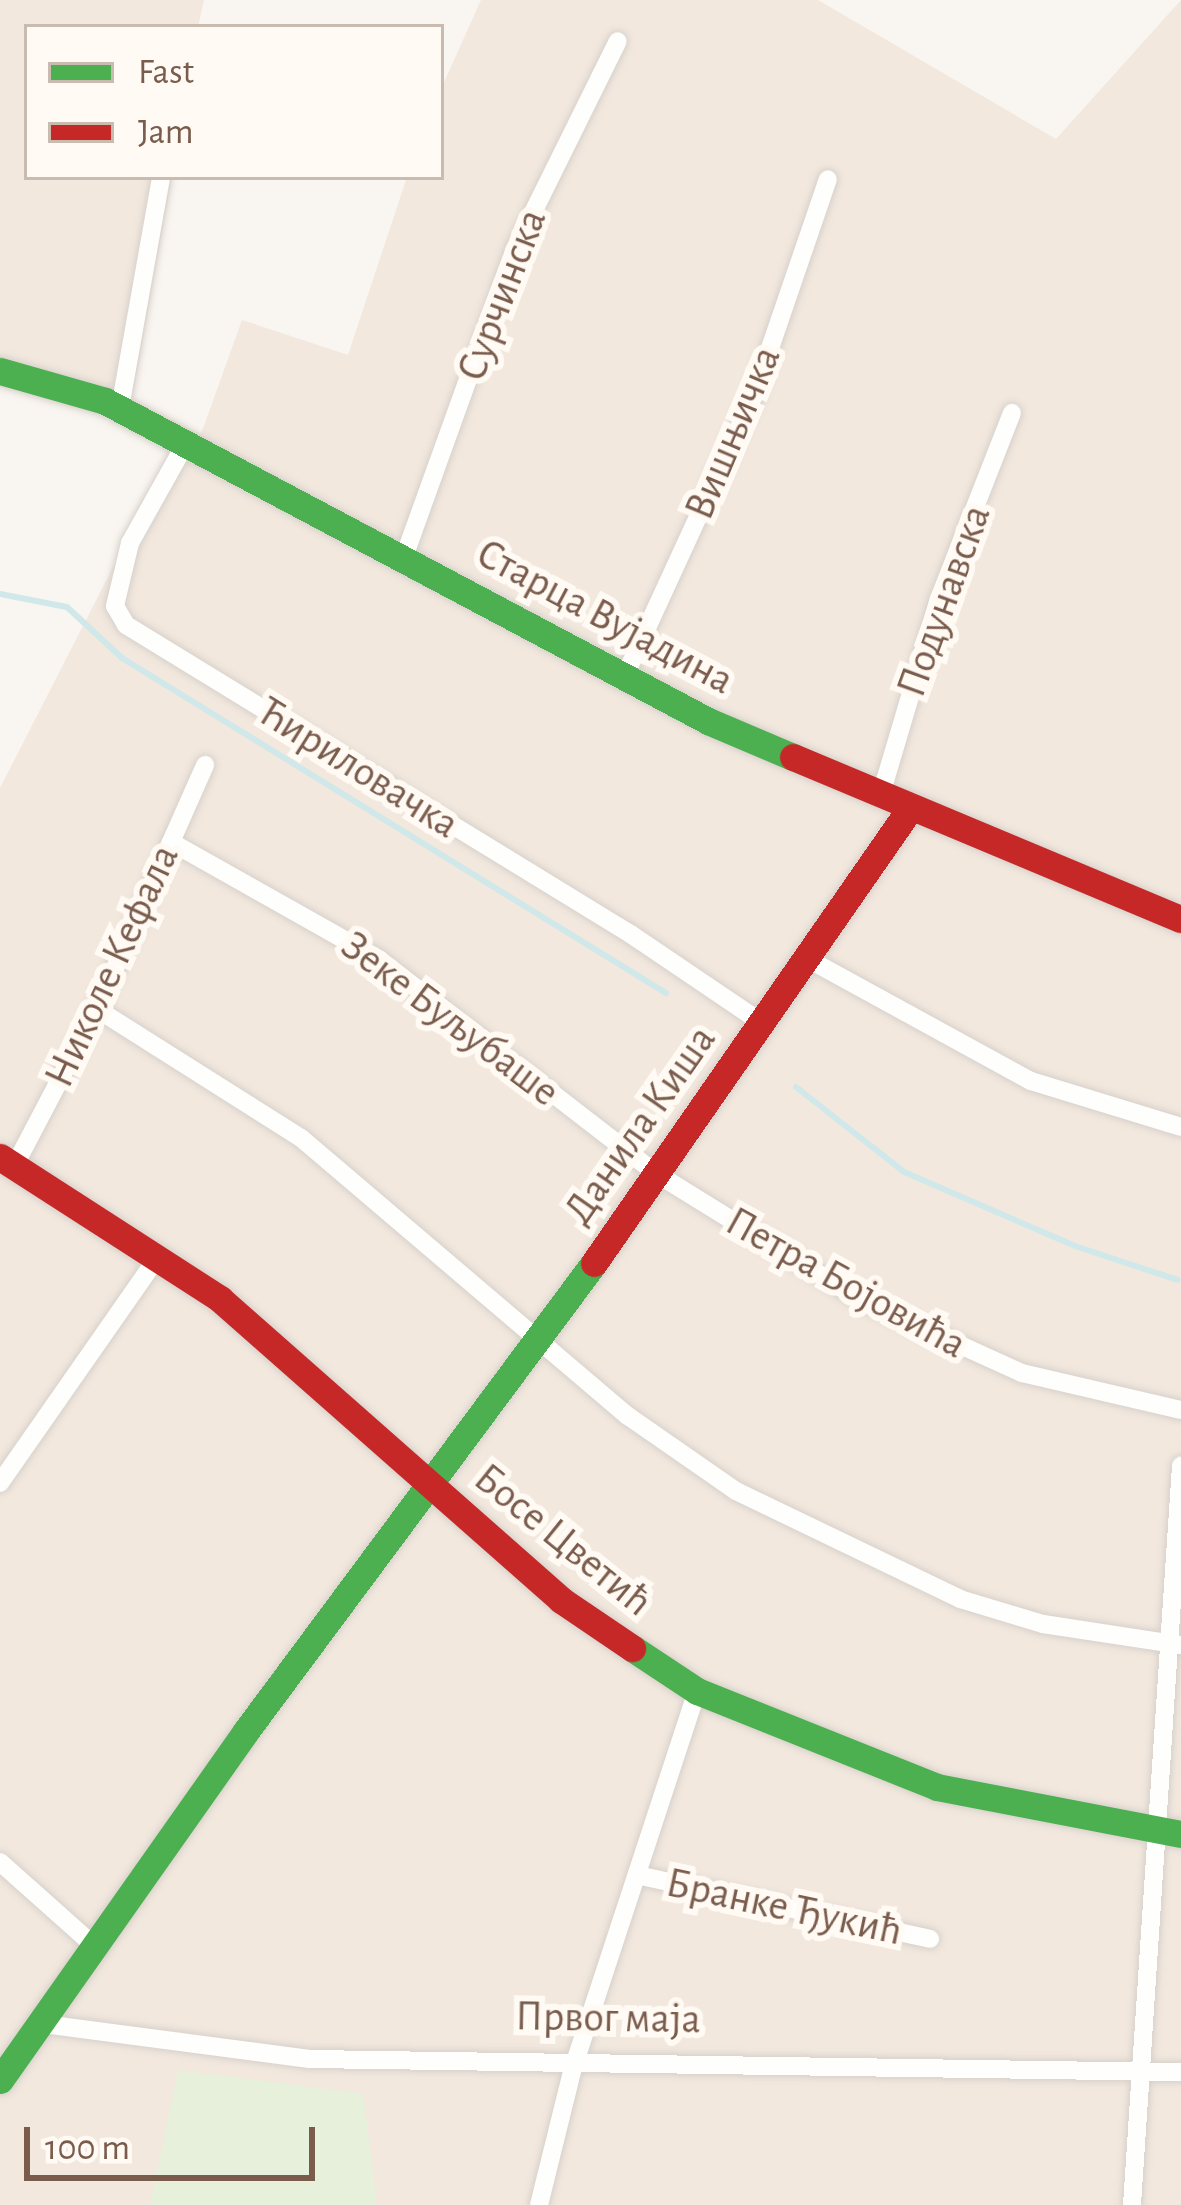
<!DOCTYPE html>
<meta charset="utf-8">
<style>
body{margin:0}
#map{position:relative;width:1181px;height:2205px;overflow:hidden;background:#f9f5f0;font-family:"Alegreya Sans",sans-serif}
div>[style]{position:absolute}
.residential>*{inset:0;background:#f2e8de}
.green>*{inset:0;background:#e7f0db}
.stream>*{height:6px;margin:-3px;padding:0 3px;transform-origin:3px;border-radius:3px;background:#d0e8ea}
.roads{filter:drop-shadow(0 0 3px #d7d1cb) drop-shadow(0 0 3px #d7d1cb)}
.street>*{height:18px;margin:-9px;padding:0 9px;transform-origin:9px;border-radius:9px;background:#fefefd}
.fast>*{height:27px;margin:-13.5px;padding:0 13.5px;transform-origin:13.5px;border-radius:13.5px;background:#4caf50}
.jam>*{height:27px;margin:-13.5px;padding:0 13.5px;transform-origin:13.5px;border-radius:13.5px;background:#c62828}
span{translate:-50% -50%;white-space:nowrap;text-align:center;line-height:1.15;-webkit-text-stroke:12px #fffaf3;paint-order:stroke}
.street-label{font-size:42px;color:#7a5c4d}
.legend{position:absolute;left:24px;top:24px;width:420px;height:156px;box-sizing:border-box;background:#fffaf3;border:3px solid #cabbb1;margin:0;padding:15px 21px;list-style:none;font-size:36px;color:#7a5c4d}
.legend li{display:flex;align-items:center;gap:24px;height:60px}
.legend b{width:60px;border:3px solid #cabbb1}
.scale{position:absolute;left:24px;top:2127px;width:291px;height:54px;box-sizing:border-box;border:6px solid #7a5c4d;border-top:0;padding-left:15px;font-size:36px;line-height:42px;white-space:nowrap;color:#7a5c4d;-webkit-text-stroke:9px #fffaf3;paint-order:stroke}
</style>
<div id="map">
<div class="residential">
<i style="clip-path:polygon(0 0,204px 0,198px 27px,27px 27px,27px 177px,172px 177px,132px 401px,201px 434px,242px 320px,348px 355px,407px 177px,441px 177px,441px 89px,481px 0,818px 0,1056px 139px,1181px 0,1181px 2205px,0 2205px,0 788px,174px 448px,0 366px)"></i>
</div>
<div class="green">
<i style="clip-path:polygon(178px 2070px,363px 2094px,377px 2205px,150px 2205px)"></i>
</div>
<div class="stream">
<i style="left:0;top:594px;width:68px;rotate:11deg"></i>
<i style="left:67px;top:607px;width:75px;rotate:42.8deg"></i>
<i style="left:122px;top:658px;width:639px;rotate:31.63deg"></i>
<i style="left:796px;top:1087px;width:137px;rotate:38.2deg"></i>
<i style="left:904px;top:1172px;width:186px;rotate:23.4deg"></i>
<i style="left:1075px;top:1246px;width:108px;rotate:18.3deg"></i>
</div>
<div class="roads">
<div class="street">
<i style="left:120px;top:408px;width:235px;rotate:-79.9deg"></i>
<i style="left:187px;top:441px;width:117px;rotate:119.2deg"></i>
<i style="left:130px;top:543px;width:65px;rotate:103.4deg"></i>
<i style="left:115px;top:606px;width:22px;rotate:60deg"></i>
<i style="left:126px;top:625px;width:593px;rotate:31.49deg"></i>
<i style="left:632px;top:935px;width:157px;rotate:34.1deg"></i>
<i style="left:404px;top:557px;width:325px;rotate:-70.2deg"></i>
<i style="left:514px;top:251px;width:234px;rotate:-63.7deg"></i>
<i style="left:623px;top:680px;width:314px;rotate:-65.3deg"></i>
<i style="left:754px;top:395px;width:228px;rotate:-71.1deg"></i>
<i style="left:882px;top:791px;width:200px;rotate:-73.5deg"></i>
<i style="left:939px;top:599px;width:200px;rotate:-68.6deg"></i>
<i style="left:171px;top:842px;width:240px;rotate:29.4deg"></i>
<i style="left:380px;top:960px;width:350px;rotate:37.7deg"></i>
<i style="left:657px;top:1174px;width:240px;rotate:31.7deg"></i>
<i style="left:861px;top:1300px;width:177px;rotate:24.4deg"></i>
<i style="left:1022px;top:1373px;width:163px;rotate:13.1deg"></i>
<i style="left:808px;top:959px;width:254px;rotate:28.7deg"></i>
<i style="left:1031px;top:1081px;width:157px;rotate:17deg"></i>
<i style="left:97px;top:1009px;width:241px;rotate:32.3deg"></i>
<i style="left:301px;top:1138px;width:429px;rotate:40.4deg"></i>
<i style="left:628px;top:1416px;width:131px;rotate:34.8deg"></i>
<i style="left:736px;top:1491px;width:249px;rotate:25.7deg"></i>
<i style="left:960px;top:1599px;width:87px;rotate:16.8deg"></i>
<i style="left:1043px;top:1624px;width:140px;rotate:8.7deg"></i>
<i style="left:15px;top:1165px;width:176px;rotate:-62.3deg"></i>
<i style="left:97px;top:1009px;width:267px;rotate:-66.1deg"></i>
<i style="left:0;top:1483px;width:278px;rotate:-55.1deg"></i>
<i style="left:0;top:1862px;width:123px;rotate:41.7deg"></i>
<i style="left:637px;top:1875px;width:300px;rotate:12.3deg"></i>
<i style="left:36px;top:2023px;width:276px;rotate:7.5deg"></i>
<i style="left:310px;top:2059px;width:871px;rotate:0.86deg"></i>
<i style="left:539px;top:2205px;width:141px;rotate:-76.1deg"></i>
<i style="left:573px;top:2068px;width:397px;rotate:-71.8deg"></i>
<i style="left:1132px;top:2205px;width:741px;rotate:-86.21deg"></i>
</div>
<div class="fast">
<i style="left:0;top:371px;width:109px;rotate:15.9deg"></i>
<i style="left:105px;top:401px;width:683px;rotate:27.95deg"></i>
<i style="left:708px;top:721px;width:92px;rotate:23deg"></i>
<i style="left:632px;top:1648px;width:78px;rotate:33.5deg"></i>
<i style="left:697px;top:1691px;width:258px;rotate:21.8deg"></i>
<i style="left:937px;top:1787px;width:248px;rotate:10.9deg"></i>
<i style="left:0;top:2080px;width:427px;rotate:-54.8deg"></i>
<i style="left:246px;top:1731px;width:583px;rotate:-53.37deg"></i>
</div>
<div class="jam">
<i style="left:793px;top:757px;width:420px;rotate:22.7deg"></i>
<i style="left:0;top:1157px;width:262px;rotate:32.8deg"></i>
<i style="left:220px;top:1299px;width:455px;rotate:41.4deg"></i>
<i style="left:561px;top:1600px;width:86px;rotate:34.1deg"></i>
<i style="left:594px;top:1263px;width:555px;rotate:-55.19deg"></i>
</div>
</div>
<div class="street-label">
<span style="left:502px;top:295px;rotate:-69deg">Сурчинска</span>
<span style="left:733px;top:433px;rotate:-67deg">Вишњичка</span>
<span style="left:944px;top:601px;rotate:-70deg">Подунавска</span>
<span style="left:605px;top:617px;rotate:28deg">Старца Вујадина</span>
<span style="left:358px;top:768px;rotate:32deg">Ћириловачка</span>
<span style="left:112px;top:966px;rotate:-65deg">Николе Кефала</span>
<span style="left:450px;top:1019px;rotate:37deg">Зеке Буљубаше</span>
<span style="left:640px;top:1125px;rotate:-55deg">Данила Киша</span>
<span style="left:846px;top:1283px;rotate:29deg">Петра Бојовића</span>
<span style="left:563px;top:1540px;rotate:39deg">Босе Цветић</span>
<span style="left:784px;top:1907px;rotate:12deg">Бранке Ђукић</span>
<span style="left:608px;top:2018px;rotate:1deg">Првог маја</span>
</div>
<ul class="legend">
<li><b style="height:15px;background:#4caf50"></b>Fast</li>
<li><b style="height:15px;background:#c62828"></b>Jam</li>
</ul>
<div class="scale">100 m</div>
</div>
